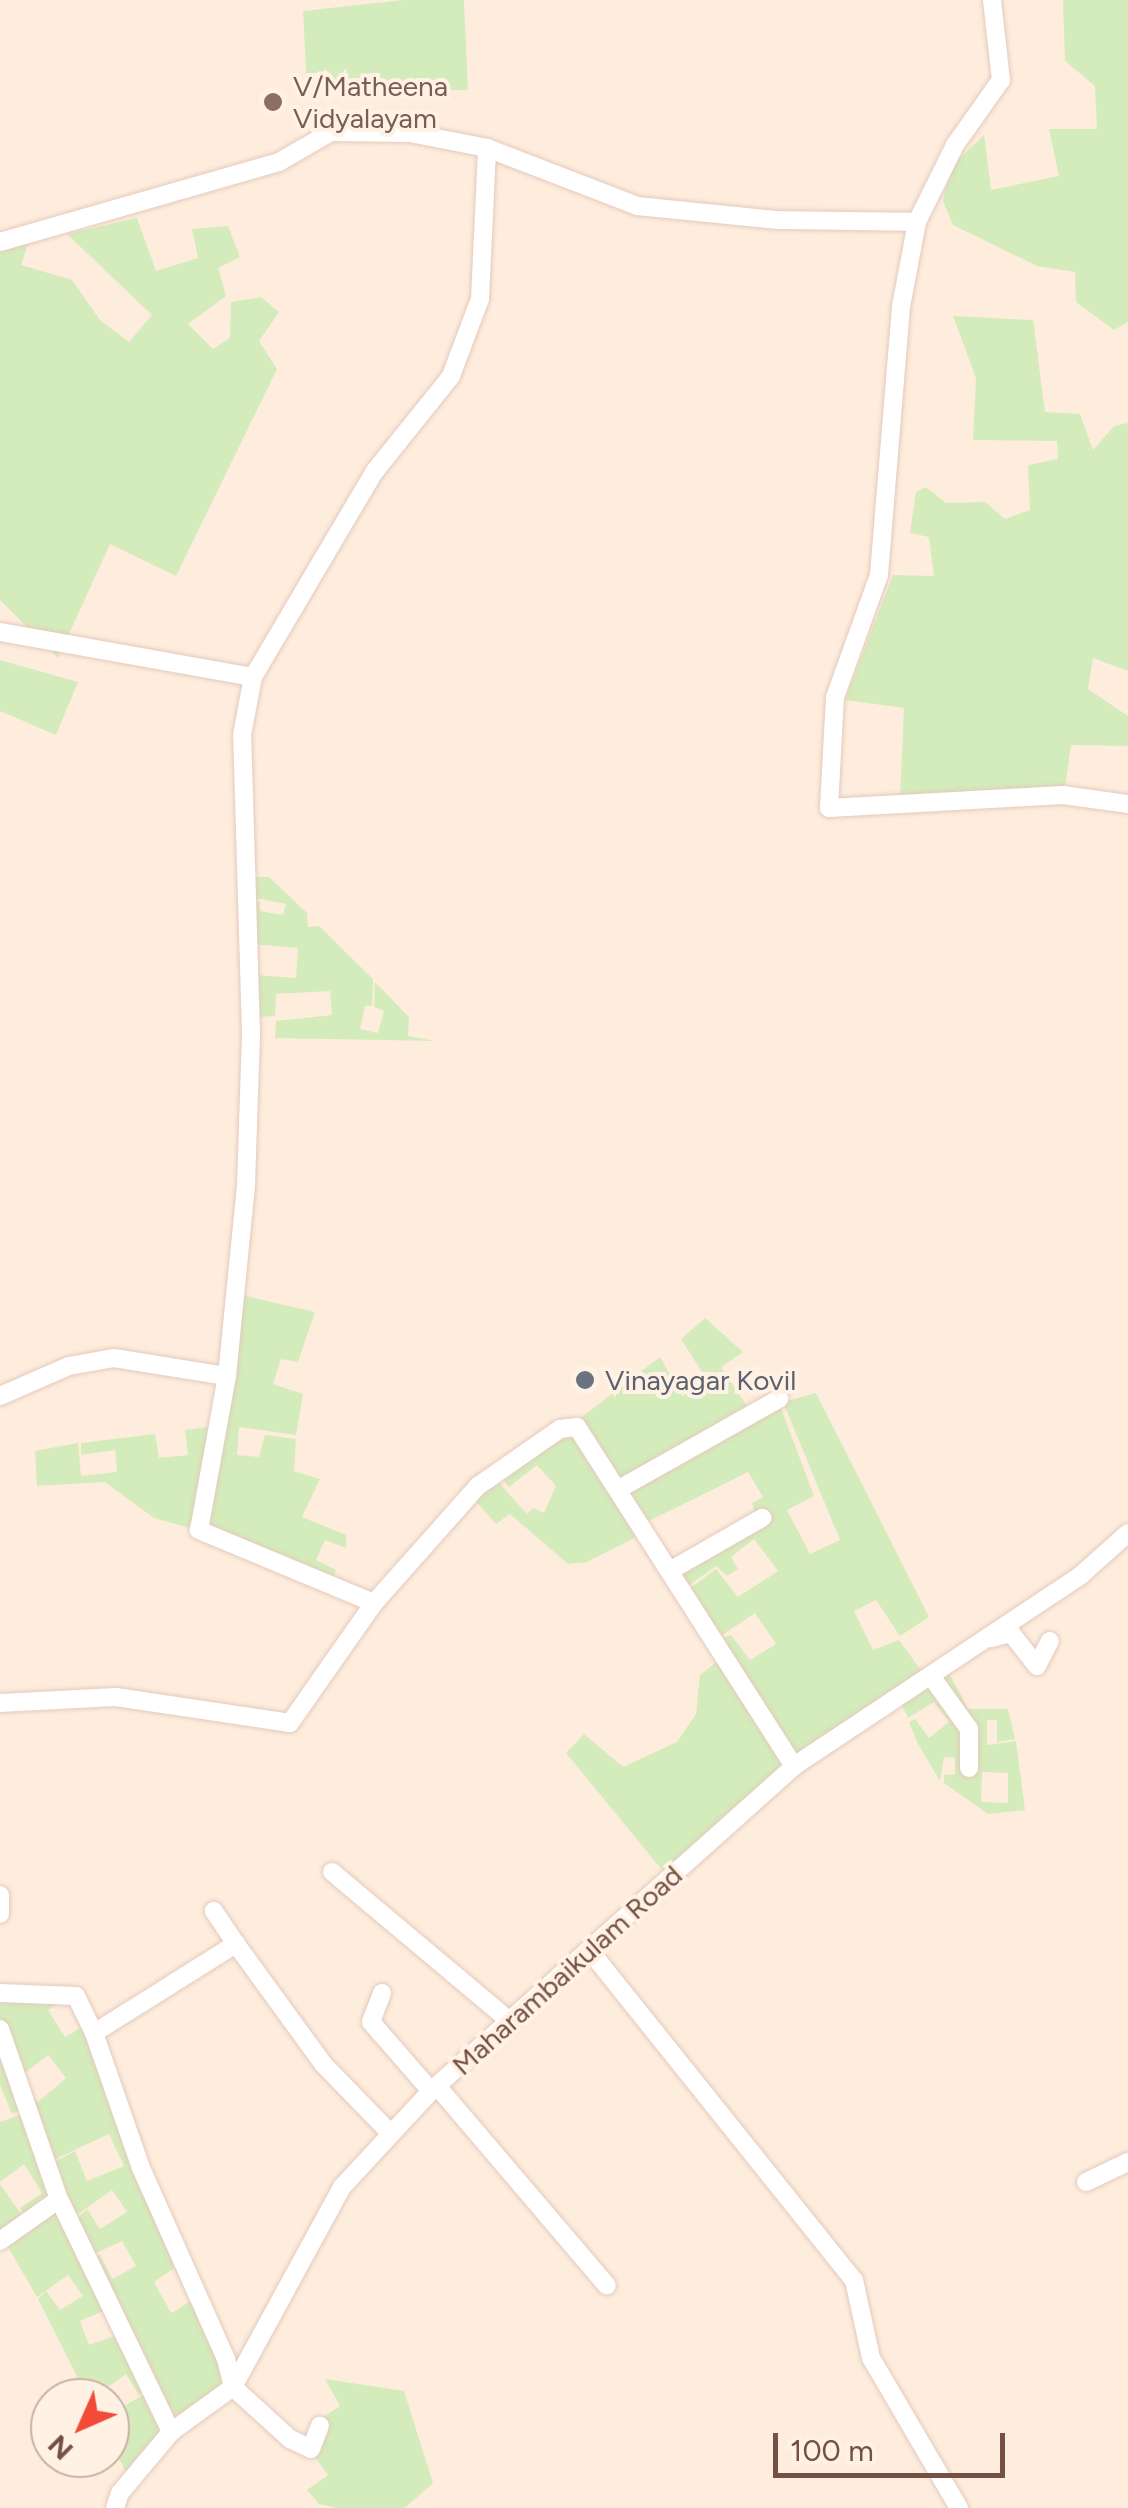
<!DOCTYPE html>
<style>
body{margin:0}
#map{position:relative;width:1128px;height:2508px;overflow:hidden;background:#feeddd;font-family:Figtree,sans-serif}
div>[style]{position:absolute}
.green>*{inset:0;background:#d4ecbb}
.roads{filter:drop-shadow(0 0 2px #e4cabc) drop-shadow(0 0 2px #e4cabc)}
.street>*{height:18px;margin:-9px;padding:0 9px;transform-origin:9px;border-radius:9px;background:#fff}
.dots>*{width:28px;height:28px;translate:-50% -50%;box-sizing:border-box;border:5px solid #fff2e5;border-radius:50%}
span{translate:-50% -50%;white-space:nowrap;text-align:center;line-height:1.15;-webkit-text-stroke:8px #fff2e5;paint-order:stroke}
.education-label{font-size:28px;color:#785e54}
.left{translate:0 -50%;text-align:left}
.worship-label{font-size:28px;color:#5b616d}
.street-label{font-size:28px;color:#755044}
.north{position:absolute;left:30px;top:2378px;width:100px;height:100px;box-sizing:border-box;background:#fff2e5;border:2px solid #c8b1a5;border-radius:50%;rotate:225deg;font-size:28px;font-weight:700;line-height:40px;text-align:center;color:#755044}
.north::after{content:'';display:block;margin:auto;width:35px;height:45px;background:#f24b37;clip-path:polygon(50% 0,100% 100%,50% 72%,0 100%)}
.scale{position:absolute;left:773px;top:2433px;width:232px;height:45px;box-sizing:border-box;border:5px solid #755044;border-top:0;padding-left:12px;font-size:30px;line-height:35px;white-space:nowrap;color:#755044;-webkit-text-stroke:8px #fff2e5;paint-order:stroke}
</style>
<div id="map">
<div class="green">
<i style="clip-path:polygon(403px 0,464px 0,468px 90px,307px 90px,303px 11px)"></i>
<i style="clip-path:polygon(1063px 0,1128px 0,1128px 322px,1114px 330px,1076px 302px,1075px 272px,1037px 266px,953px 225px,943px 201px,951px 167px,984px 135px,991px 190px,1059px 176px,1049px 129px,1097px 129px,1095px 86px,1065px 61px)"></i>
<i style="clip-path:polygon(137px 218px,156px 271px,198px 258px,192px 229px,228px 226px,240px 257px,218px 268px,226px 296px,188px 324px,213px 349px,230px 338px,231px 302px,261px 297px,279px 312px,259px 341px,277px 369px,176px 576px,110px 544px,58px 658px,0 600px,0 248px,30px 238px,21px 265px,72px 280px,100px 320px,129px 342px,152px 315px,67px 234px)"></i>
<i style="clip-path:polygon(953px 316px,1033px 320px,1045px 412px,1080px 414px,1093px 450px,1114px 426px,1128px 423px,1128px 671px,1093px 658px,1088px 689px,1128px 716px,1128px 746px,1071px 745px,1065px 786px,900px 801px,904px 708px,845px 700px,893px 575px,934px 576px,929px 537px,910px 533px,916px 492px,926px 487px,946px 503px,985px 502px,1005px 519px,1030px 510px,1028px 465px,1058px 459px,1057px 441px,973px 440px,976px 378px)"></i>
<i style="clip-path:polygon(0 660px,78px 682px,56px 735px,0 711px)"></i>
<i style="clip-path:polygon(251px 877px,269px 877px,307px 913px,308px 927px,319px 926px,373px 979px,372px 1006px,365px 1006px,360px 1029px,378px 1033px,384px 1011px,374px 1007px,375px 982px,409px 1017px,408px 1036px,435px 1041px,275px 1038px,276px 1021px,332px 1015px,330px 991px,276px 994px,275px 1016px,258px 1017px,255px 975px,296px 978px,298px 948px,252px 944px,252px 901px,260px 902px,260px 911px,283px 915px,286px 904px,252px 897px)"></i>
<i style="clip-path:polygon(241px 1295px,315px 1312px,298px 1362px,281px 1359px,273px 1384px,303px 1394px,296px 1435px,239px 1427px,237px 1455px,259px 1457px,265px 1435px,296px 1439px,294px 1471px,320px 1479px,302px 1517px,346px 1535px,346px 1548px,325px 1540px,316px 1560px,336px 1570px,332px 1579px,205px 1530px)"></i>
<i style="clip-path:polygon(705px 1318px,743px 1352px,721px 1367px,750px 1411px,620px 1483px,578px 1420px,660px 1357px,682px 1396px,707px 1380px,681px 1339px)"></i>
<i style="clip-path:polygon(816px 1393px,929px 1617px,900px 1636px,876px 1600px,854px 1611px,873px 1650px,899px 1640px,925px 1676px,796px 1762px,722px 1639px,731px 1635px,750px 1660px,776px 1644px,755px 1613px,721px 1636px,689px 1589px,716px 1569px,738px 1597px,778px 1571px,754px 1539px,731px 1557px,738px 1569px,727px 1576px,716px 1566px,688px 1586px,678px 1570px,755px 1513px,752px 1503px,763px 1497px,748px 1472px,649px 1521px,626px 1489px,779px 1403px,814px 1496px,787px 1510px,810px 1554px,840px 1540px,783px 1402px)"></i>
<i style="clip-path:polygon(216px 1426px,197px 1530px,154px 1518px,105px 1482px,37px 1486px,35px 1451px,78px 1443px,81px 1476px,117px 1472px,115px 1450px,81px 1455px,81px 1443px,155px 1434px,159px 1458px,188px 1455px,185px 1430px)"></i>
<i style="clip-path:polygon(577px 1429px,646px 1532px,587px 1562px,568px 1564px,510px 1514px,496px 1524px,473px 1498px,495px 1478px,527px 1514px,533px 1508px,544px 1513px,556px 1486px,537px 1465px,509px 1487px,500px 1475px)"></i>
<i style="clip-path:polygon(724px 1656px,791px 1764px,667px 1876px,566px 1753px,584px 1734px,623px 1767px,677px 1742px,696px 1714px,700px 1675px)"></i>
<i style="clip-path:polygon(evenodd,946px 1667px,968px 1709px,1008px 1709px,1015px 1739px,997px 1742px,997px 1720px,987px 1720px,987px 1745px,1016px 1741px,1025px 1810px,988px 1814px,944px 1783px,944px 1775px,955px 1774px,955px 1758px,944px 1757px,940px 1781px,918px 1744px,909px 1722px,915px 1719px,929px 1738px,949px 1722px,934px 1702px,908px 1718px,900px 1700px,931px 1679px,971px 1728px,934px 1676px,946px 1667px,982px 1772px,1008px 1773px,1008px 1803px,981px 1802px,982px 1772px)"></i>
<i style="clip-path:polygon(0 1996px,61px 2002px,48px 2010px,65px 2037px,84px 2026px,192px 2299px,174px 2268px,154px 2282px,171px 2313px,198px 2297px,231px 2387px,172px 2428px,95px 2257px,100px 2255px,112px 2279px,136px 2266px,122px 2241px,94px 2254px,76px 2220px,87px 2209px,100px 2229px,127px 2212px,112px 2190px,74px 2217px,49px 2165px,75px 2151px,87px 2181px,124px 2166px,109px 2134px,47px 2163px,20px 2079px,38px 2102px,66px 2078px,48px 2055px,20px 2077px,0 2024px)"></i>
<i style="clip-path:polygon(0 2036px,21px 2110px,12px 2114px,0 2085px)"></i>
<i style="clip-path:polygon(22px 2114px,55px 2198px,26px 2218px,20px 2208px,42px 2193px,24px 2164px,0 2182px,0 2122px)"></i>
<i style="clip-path:polygon(0 2184px,25px 2220px,0 2238px)"></i>
<i style="clip-path:polygon(58px 2201px,108px 2309px,80px 2321px,89px 2345px,121px 2334px,149px 2389px,139px 2395px,126px 2374px,105px 2389px,117px 2410px,150px 2391px,168px 2432px,129px 2478px,110px 2441px,110px 2398px,88px 2398px,38px 2299px,46px 2291px,60px 2310px,83px 2296px,68px 2275px,37px 2297px,4px 2240px)"></i>
<i style="clip-path:polygon(325px 2379px,404px 2391px,433px 2483px,405px 2508px,336px 2508px,319px 2504px,307px 2490px,328px 2475px,313px 2454px,322px 2418px,340px 2406px)"></i>
</div>
<div class="roads">
<div class="street">
<i style="left:992px;top:0;width:81px;rotate:83.6deg"></i>
<i style="left:1001px;top:80px;width:80px;rotate:125.3deg"></i>
<i style="left:955px;top:145px;width:86px;rotate:116.3deg"></i>
<i style="left:917px;top:222px;width:86px;rotate:100.7deg"></i>
<i style="left:901px;top:307px;width:269px;rotate:94.7deg"></i>
<i style="left:879px;top:575px;width:130px;rotate:109.8deg"></i>
<i style="left:835px;top:697px;width:111px;rotate:93.1deg"></i>
<i style="left:829px;top:808px;width:234px;rotate:-3.2deg"></i>
<i style="left:1063px;top:795px;width:66px;rotate:7.9deg"></i>
<i style="left:0;top:242px;width:290px;rotate:-16deg"></i>
<i style="left:279px;top:162px;width:60px;rotate:-30deg"></i>
<i style="left:331px;top:132px;width:79px;rotate:0.7deg"></i>
<i style="left:410px;top:133px;width:78px;rotate:11deg"></i>
<i style="left:487px;top:148px;width:161px;rotate:21.1deg"></i>
<i style="left:637px;top:206px;width:142px;rotate:5.7deg"></i>
<i style="left:778px;top:220px;width:139px;rotate:0.8deg"></i>
<i style="left:0;top:632px;width:257px;rotate:10.1deg"></i>
<i style="left:0;top:1396px;width:75px;rotate:-23.5deg"></i>
<i style="left:69px;top:1366px;width:46px;rotate:-10.1deg"></i>
<i style="left:114px;top:1358px;width:114px;rotate:9.1deg"></i>
<i style="left:619px;top:1489px;width:184px;rotate:-29.4deg"></i>
<i style="left:673px;top:1569px;width:103px;rotate:-29.8deg"></i>
<i style="left:374px;top:1603px;width:190px;rotate:-157.4deg"></i>
<i style="left:199px;top:1530px;width:157px;rotate:-79.7deg"></i>
<i style="left:227px;top:1376px;width:192px;rotate:-84.3deg"></i>
<i style="left:246px;top:1185px;width:152px;rotate:-88.1deg"></i>
<i style="left:251px;top:1033px;width:298px;rotate:-91.7deg"></i>
<i style="left:242px;top:735px;width:59px;rotate:-79.3deg"></i>
<i style="left:253px;top:677px;width:239px;rotate:-59.4deg"></i>
<i style="left:375px;top:471px;width:122px;rotate:-51.3deg"></i>
<i style="left:451px;top:376px;width:82px;rotate:-69.4deg"></i>
<i style="left:480px;top:299px;width:151px;rotate:-87.3deg"></i>
<i style="left:991px;top:1638px;width:21px;rotate:-14deg"></i>
<i style="left:1011px;top:1633px;width:42px;rotate:51.8deg"></i>
<i style="left:1037px;top:1666px;width:28px;rotate:-63deg"></i>
<i style="left:931px;top:1676px;width:65px;rotate:54.4deg"></i>
<i style="left:969px;top:1729px;width:39px;rotate:90deg"></i>
<i style="left:0;top:1703px;width:116px;rotate:-3deg"></i>
<i style="left:116px;top:1697px;width:176px;rotate:8.5deg"></i>
<i style="left:290px;top:1723px;width:146px;rotate:-55deg"></i>
<i style="left:374px;top:1603px;width:157px;rotate:-48.4deg"></i>
<i style="left:478px;top:1486px;width:100px;rotate:-34.8deg"></i>
<i style="left:560px;top:1429px;width:17px;rotate:-7deg"></i>
<i style="left:577px;top:1427px;width:403px;rotate:57.4deg"></i>
<i style="left:332px;top:1872px;width:234px;rotate:40deg"></i>
<i style="left:0;top:1895px;width:19px;rotate:90deg"></i>
<i style="left:236px;top:1944px;width:150px;rotate:54deg"></i>
<i style="left:324px;top:2065px;width:96px;rotate:45.8deg"></i>
<i style="left:590px;top:1951px;width:422px;rotate:51.3deg"></i>
<i style="left:854px;top:2280px;width:80px;rotate:77.7deg"></i>
<i style="left:871px;top:2358px;width:174px;rotate:59.6deg"></i>
<i style="left:0;top:1993px;width:76px;rotate:2.3deg"></i>
<i style="left:76px;top:1996px;width:41px;rotate:64.1deg"></i>
<i style="left:94px;top:2033px;width:168px;rotate:-32.1deg"></i>
<i style="left:236px;top:1944px;width:40px;rotate:-124deg"></i>
<i style="left:382px;top:1993px;width:31px;rotate:111deg"></i>
<i style="left:371px;top:2022px;width:91px;rotate:49deg"></i>
<i style="left:0;top:2029px;width:180px;rotate:70.9deg"></i>
<i style="left:59px;top:2199px;width:259px;rotate:64.3deg"></i>
<i style="left:94px;top:2033px;width:143px;rotate:70.8deg"></i>
<i style="left:141px;top:2168px;width:209px;rotate:66deg"></i>
<i style="left:226px;top:2359px;width:29px;rotate:76deg"></i>
<i style="left:233px;top:2387px;width:77px;rotate:42.4deg"></i>
<i style="left:290px;top:2439px;width:23px;rotate:25deg"></i>
<i style="left:311px;top:2449px;width:25px;rotate:-69deg"></i>
<i style="left:437px;top:2086px;width:262px;rotate:49.6deg"></i>
<i style="left:1086px;top:2182px;width:47px;rotate:-25.5deg"></i>
<i style="left:0;top:2241px;width:72px;rotate:-35.4deg"></i>
<i style="left:115px;top:2508px;width:16px;rotate:-72deg"></i>
<i style="left:120px;top:2493px;width:80px;rotate:-50.1deg"></i>
<i style="left:171px;top:2432px;width:77px;rotate:-36deg"></i>
<i style="left:233px;top:2387px;width:228px;rotate:-61.4deg"></i>
<i style="left:342px;top:2187px;width:131px;rotate:-47.2deg"></i>
<i style="left:431px;top:2091px;width:487px;rotate:-41.8deg"></i>
<i style="left:794px;top:1766px;width:345px;rotate:-33.6deg"></i>
<i style="left:1081px;top:1575px;width:63px;rotate:-41.8deg"></i>
</div>
</div>
<div class="dots">
<i style="left:273px;top:102px;background:#8d6e63"></i>
<i style="left:585px;top:1380px;background:#6b7280"></i>
</div>
<div class="education-label">
<span class="left" style="left:293px;top:102px">V/Matheena<br>Vidyalayam</span>
</div>
<div class="worship-label">
<span class="left" style="left:605px;top:1380px">Vinayagar Kovil</span>
</div>
<div class="street-label">
<span style="left:567px;top:1970px;rotate:-42deg">Maharambaikulam Road</span>
</div>
<div class="north">N</div>
<div class="scale">100 m</div>
</div>
